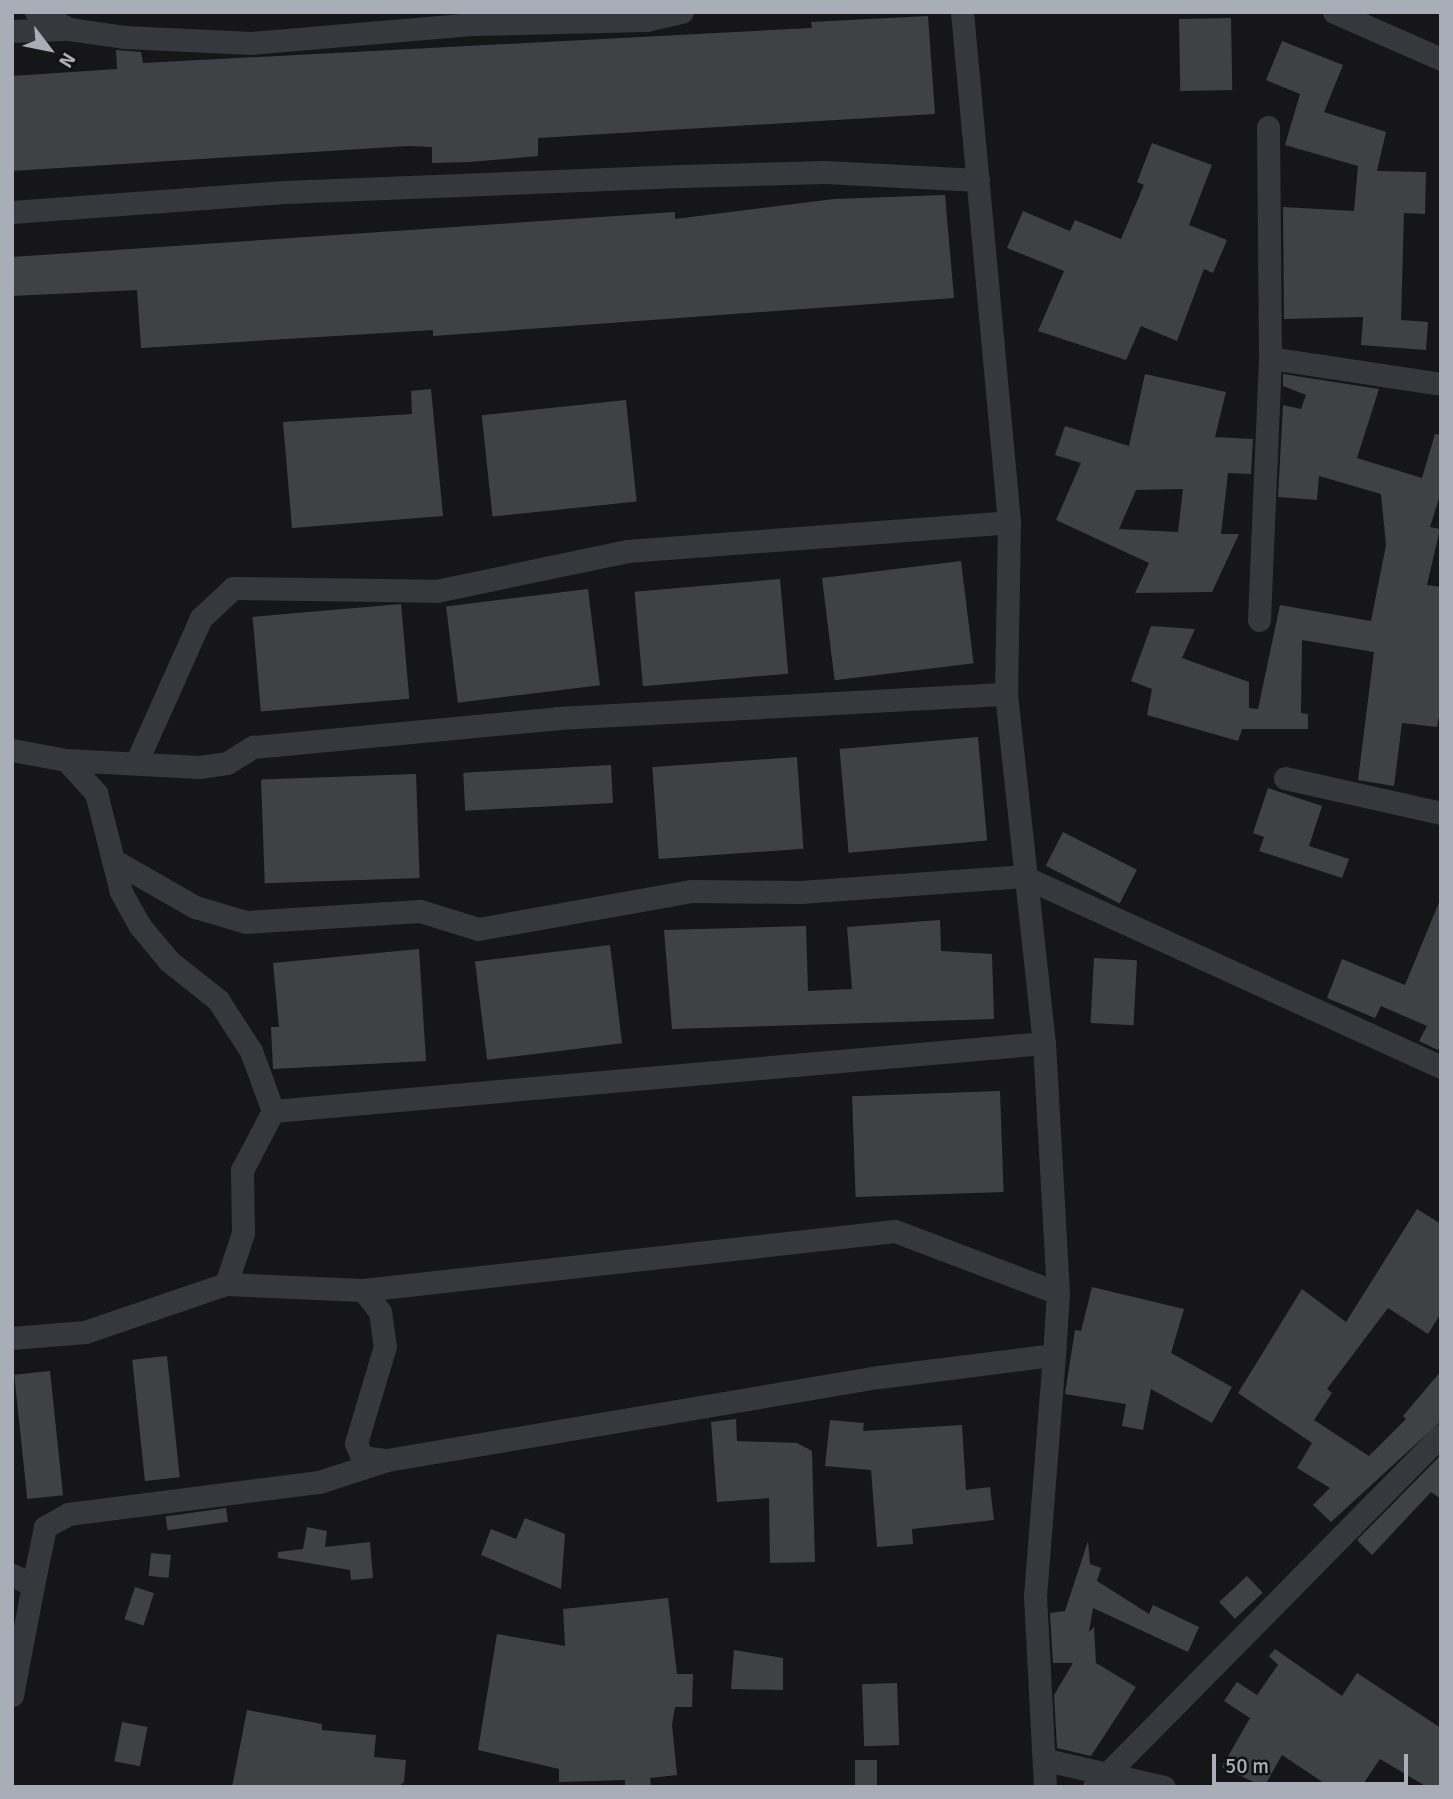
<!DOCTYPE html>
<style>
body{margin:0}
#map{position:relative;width:1453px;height:1799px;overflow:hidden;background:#161618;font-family:Signika,sans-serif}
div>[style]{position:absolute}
.building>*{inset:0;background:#404145;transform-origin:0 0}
.minor>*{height:23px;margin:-11.5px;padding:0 11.5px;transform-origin:11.5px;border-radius:11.5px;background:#37383d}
span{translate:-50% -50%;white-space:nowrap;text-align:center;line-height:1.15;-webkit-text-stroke:7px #111113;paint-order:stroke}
.frame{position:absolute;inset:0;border:14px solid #a8adb8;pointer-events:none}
.north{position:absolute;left:14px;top:14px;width:70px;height:70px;-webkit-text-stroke:5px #111113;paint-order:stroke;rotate:122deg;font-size:19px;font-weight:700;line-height:28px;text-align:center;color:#a8adb8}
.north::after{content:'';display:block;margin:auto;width:24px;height:32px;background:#a8adb8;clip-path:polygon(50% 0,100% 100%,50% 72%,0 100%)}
.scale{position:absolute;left:1212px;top:1754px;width:196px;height:32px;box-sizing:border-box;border:4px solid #a8adb8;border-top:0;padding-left:9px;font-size:21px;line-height:24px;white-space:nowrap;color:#a8adb8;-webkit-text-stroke:5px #111113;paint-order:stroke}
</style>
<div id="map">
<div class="building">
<i style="clip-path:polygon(928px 16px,935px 114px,538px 138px,538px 156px,470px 162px,432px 163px,432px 147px,408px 146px,12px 171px,12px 76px,117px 69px,116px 50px,141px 52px,143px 63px,812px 28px,811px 22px)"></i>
<i style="left:1231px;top:18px;width:72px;height:52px;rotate:89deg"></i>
<i style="clip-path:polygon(1282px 41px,1343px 65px,1324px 112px,1386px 132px,1377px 171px,1426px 172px,1425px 214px,1404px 213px,1401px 320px,1428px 322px,1426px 350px,1361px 345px,1363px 317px,1284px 319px,1283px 207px,1354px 211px,1358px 166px,1285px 145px,1300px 94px,1266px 80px)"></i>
<i style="clip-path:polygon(1152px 143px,1212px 165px,1189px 225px,1227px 240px,1213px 273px,1204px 269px,1177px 341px,1141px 326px,1126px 360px,1038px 331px,1064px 271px,1007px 248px,1023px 211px,1070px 231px,1075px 220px,1121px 239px,1144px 185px,1137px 182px)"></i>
<i style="clip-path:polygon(945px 195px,954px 298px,433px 336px,433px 330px,141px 348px,137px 290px,12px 296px,12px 257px,675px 212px,675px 219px,834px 199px)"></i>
<i style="clip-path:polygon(evenodd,1145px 374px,1226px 392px,1215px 437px,1253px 439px,1251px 474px,1228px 473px,1221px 534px,1239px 534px,1212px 592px,1135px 593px,1149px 563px,1056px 520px,1081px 463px,1055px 455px,1065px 426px,1129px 446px,1145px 374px,1183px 489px,1178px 532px,1119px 529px,1136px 490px,1183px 489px)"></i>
<i style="clip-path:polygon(1283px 374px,1379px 389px,1357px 458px,1422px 478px,1435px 434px,1441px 435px,1441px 492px,1430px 527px,1440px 529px,1427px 585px,1441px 587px,1441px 706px,1437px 727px,1402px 723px,1394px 786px,1358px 780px,1374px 652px,1302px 640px,1301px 713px,1308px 714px,1308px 729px,1242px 729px,1238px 741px,1147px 715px,1152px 689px,1131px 681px,1151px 626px,1195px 629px,1182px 658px,1249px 682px,1249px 708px,1258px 709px,1280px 605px,1371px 621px,1386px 545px,1381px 494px,1319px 476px,1317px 500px,1278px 497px,1283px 405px,1301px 409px,1306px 395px,1283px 386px)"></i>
<i style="clip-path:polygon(431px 389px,443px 516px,292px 528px,283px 422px,412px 414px,411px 391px)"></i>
<i style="left:626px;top:400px;width:102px;height:145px;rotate:84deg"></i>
<i style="left:961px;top:561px;width:103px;height:140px;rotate:83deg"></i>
<i style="left:780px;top:579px;width:95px;height:146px;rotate:85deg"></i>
<i style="left:588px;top:589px;width:97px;height:143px;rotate:83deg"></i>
<i style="left:401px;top:604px;width:95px;height:149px;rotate:85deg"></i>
<i style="left:978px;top:737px;width:104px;height:139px;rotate:85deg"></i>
<i style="left:797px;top:757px;width:92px;height:145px;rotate:86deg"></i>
<i style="left:611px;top:765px;width:38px;height:148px;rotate:87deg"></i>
<i style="left:416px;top:774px;width:104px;height:155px;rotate:88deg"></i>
<i style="clip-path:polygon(1268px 788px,1322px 806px,1309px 846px,1349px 859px,1342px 878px,1259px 851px,1264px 837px,1253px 833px)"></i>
<i style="left:1063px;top:832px;width:83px;height:38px;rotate:27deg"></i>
<i style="clip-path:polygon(1440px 900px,1441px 1045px,1438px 1050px,1419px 1041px,1427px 1026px,1381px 1006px,1375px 1018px,1327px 998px,1342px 959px,1405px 985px)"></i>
<i style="clip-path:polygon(940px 920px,941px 951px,992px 954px,994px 1019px,672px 1029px,664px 930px,806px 926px,808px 991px,852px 989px,847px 927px)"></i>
<i style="left:610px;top:945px;width:99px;height:136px;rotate:83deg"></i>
<i style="clip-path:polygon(419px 949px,426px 1061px,273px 1069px,271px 1027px,279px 1027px,273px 963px)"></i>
<i style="left:1094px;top:958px;width:43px;height:65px;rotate:3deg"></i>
<i style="left:1000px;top:1091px;width:101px;height:148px;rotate:88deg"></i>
<i style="clip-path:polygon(1417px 1209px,1441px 1224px,1441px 1313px,1428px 1334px,1388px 1308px,1327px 1389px,1332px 1393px,1314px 1420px,1369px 1456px,1406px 1419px,1403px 1416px,1441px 1371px,1441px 1421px,1331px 1522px,1313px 1505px,1330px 1488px,1297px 1468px,1312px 1443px,1238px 1393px,1302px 1289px,1346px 1322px)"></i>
<i style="clip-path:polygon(1092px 1287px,1184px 1309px,1171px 1353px,1232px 1387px,1212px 1423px,1151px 1389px,1143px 1430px,1122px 1426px,1126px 1404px,1065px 1394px,1075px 1330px,1081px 1331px)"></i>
<i style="left:167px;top:1356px;width:122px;height:35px;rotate:84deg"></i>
<i style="left:50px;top:1371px;width:125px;height:36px;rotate:84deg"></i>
<i style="clip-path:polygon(736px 1419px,737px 1441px,797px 1443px,812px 1451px,815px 1562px,770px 1563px,769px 1498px,717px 1502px,711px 1422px)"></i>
<i style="clip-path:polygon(830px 1420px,864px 1423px,863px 1431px,962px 1425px,966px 1490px,990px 1487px,994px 1520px,912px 1529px,913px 1544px,877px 1547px,871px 1470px,825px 1466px)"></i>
<i style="clip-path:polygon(1441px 1455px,1441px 1499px,1431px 1492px,1372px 1555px,1357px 1540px)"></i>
<i style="left:226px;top:1508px;width:14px;height:61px;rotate:82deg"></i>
<i style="clip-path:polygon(525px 1518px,565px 1534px,561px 1589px,481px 1555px,491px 1529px,516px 1539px)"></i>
<i style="clip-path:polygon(307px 1527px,327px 1531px,325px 1547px,370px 1542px,373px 1578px,351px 1580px,350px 1570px,278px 1558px,278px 1552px,303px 1549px)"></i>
<i style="clip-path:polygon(1088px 1541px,1090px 1564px,1101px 1568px,1097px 1581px,1149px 1614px,1153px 1605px,1199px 1627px,1188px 1652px,1093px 1608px,1089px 1632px,1094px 1627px,1096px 1663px,1136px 1687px,1091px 1756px,1057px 1748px,1054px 1695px,1073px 1663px,1053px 1663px,1050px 1613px,1065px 1611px)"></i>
<i style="left:151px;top:1553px;width:20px;height:23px;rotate:6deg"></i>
<i style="left:1247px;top:1576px;width:23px;height:38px;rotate:47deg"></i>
<i style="left:135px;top:1587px;width:20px;height:34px;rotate:18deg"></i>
<i style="clip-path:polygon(668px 1598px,677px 1674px,693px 1674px,692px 1707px,675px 1707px,672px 1725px,677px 1775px,650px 1778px,651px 1787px,625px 1787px,625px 1780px,559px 1782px,559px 1769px,478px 1750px,497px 1634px,565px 1646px,563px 1609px)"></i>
<i style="clip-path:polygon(1275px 1649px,1342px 1696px,1357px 1673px,1441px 1728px,1441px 1787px,1427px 1787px,1380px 1759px,1361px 1787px,1330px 1787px,1282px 1755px,1264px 1787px,1222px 1767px,1250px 1718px,1224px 1701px,1237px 1682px,1257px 1695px,1278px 1665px,1269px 1656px)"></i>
<i style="clip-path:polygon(734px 1650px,783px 1658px,783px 1690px,731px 1689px)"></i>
<i style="left:897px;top:1683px;width:62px;height:35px;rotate:88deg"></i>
<i style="clip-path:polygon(247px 1710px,322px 1724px,322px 1730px,376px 1735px,374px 1757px,406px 1760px,404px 1782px,398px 1787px,232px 1787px)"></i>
<i style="left:122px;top:1722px;width:26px;height:40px;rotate:11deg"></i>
<i style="left:855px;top:1760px;width:22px;height:27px"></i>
</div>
<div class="minor">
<i style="left:36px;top:12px;width:37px;rotate:27deg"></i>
<i style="left:69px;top:29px;width:57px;rotate:8.1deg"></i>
<i style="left:125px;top:37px;width:126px;rotate:2.7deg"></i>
<i style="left:251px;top:43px;width:221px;rotate:-4.9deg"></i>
<i style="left:471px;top:24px;width:175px;rotate:-1.3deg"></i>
<i style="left:646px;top:20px;width:37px;rotate:-13deg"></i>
<i style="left:962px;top:12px;width:512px;rotate:84.73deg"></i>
<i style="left:1009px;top:522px;width:172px;rotate:91deg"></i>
<i style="left:1006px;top:694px;width:351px;rotate:83.8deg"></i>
<i style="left:1044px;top:1043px;width:250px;rotate:86.8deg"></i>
<i style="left:1058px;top:1293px;width:62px;rotate:93.7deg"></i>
<i style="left:1334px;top:12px;width:117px;rotate:23.7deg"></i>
<i style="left:12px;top:31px;width:50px;rotate:-2.3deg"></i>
<i style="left:12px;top:212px;width:274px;rotate:-4.2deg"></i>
<i style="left:285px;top:192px;width:396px;rotate:-2.3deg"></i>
<i style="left:681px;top:176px;width:144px;rotate:-1.6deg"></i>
<i style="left:825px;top:172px;width:153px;rotate:3deg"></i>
<i style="left:1270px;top:358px;width:173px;rotate:8.6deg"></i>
<i style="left:1259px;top:620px;width:262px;rotate:-87.6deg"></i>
<i style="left:1270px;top:358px;width:231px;rotate:-90.5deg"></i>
<i style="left:12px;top:750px;width:55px;rotate:10.5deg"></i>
<i style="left:66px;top:760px;width:45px;rotate:47.7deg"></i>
<i style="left:96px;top:793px;width:102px;rotate:75.8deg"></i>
<i style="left:121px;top:892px;width:39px;rotate:61deg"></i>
<i style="left:140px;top:926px;width:45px;rotate:50.4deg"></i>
<i style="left:169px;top:961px;width:63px;rotate:38.5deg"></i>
<i style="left:218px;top:1000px;width:61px;rotate:57.1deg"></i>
<i style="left:251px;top:1051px;width:64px;rotate:69.9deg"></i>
<i style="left:273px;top:1111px;width:67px;rotate:117.7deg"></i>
<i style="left:242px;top:1170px;width:63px;rotate:89.1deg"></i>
<i style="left:243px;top:1233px;width:54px;rotate:108.4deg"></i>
<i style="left:226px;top:1284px;width:137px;rotate:2.5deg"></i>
<i style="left:363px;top:1290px;width:28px;rotate:52deg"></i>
<i style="left:380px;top:1312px;width:34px;rotate:82deg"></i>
<i style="left:385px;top:1346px;width:101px;rotate:106.6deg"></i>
<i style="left:356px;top:1443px;width:15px;rotate:67deg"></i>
<i style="left:362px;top:1457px;width:25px;rotate:7deg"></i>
<i style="left:387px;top:1460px;width:499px;rotate:-9.6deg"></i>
<i style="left:879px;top:1377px;width:176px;rotate:-7.2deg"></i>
<i style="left:1054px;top:1355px;width:242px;rotate:94.5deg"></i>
<i style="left:1035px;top:1596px;width:191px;rotate:87deg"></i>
<i style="left:66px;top:760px;width:133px;rotate:3deg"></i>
<i style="left:199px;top:767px;width:28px;rotate:-8deg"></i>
<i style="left:227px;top:763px;width:31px;rotate:-32deg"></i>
<i style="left:253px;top:747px;width:306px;rotate:-5.4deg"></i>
<i style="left:558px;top:718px;width:449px;rotate:-3.1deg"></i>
<i style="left:136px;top:763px;width:159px;rotate:-65.9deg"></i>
<i style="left:201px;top:618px;width:44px;rotate:-43.2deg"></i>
<i style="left:233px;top:588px;width:203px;rotate:0.8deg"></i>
<i style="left:436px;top:591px;width:195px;rotate:-11.8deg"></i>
<i style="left:627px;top:551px;width:383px;rotate:-4.3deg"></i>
<i style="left:1285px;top:778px;width:160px;rotate:12.6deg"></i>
<i style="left:113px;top:860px;width:95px;rotate:29.8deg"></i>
<i style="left:195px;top:907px;width:53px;rotate:16.4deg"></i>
<i style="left:246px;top:922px;width:174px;rotate:-3.6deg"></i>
<i style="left:420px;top:911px;width:61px;rotate:17.2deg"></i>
<i style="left:478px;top:929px;width:216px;rotate:-10.1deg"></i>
<i style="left:691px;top:891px;width:109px;rotate:0.5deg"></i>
<i style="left:800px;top:892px;width:223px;rotate:-4.1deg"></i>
<i style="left:1022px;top:876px;width:460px;rotate:24.5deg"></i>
<i style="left:273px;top:1111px;width:774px;rotate:-5.04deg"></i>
<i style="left:363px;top:1290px;width:535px;rotate:-6.33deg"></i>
<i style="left:895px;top:1231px;width:174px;rotate:20.8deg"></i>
<i style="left:12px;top:1338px;width:73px;rotate:-4.7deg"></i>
<i style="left:85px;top:1332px;width:149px;rotate:-18.8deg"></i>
<i style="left:12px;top:1575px;width:23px;rotate:25deg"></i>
<i style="left:33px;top:1585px;width:112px;rotate:100.8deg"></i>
<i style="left:33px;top:1585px;width:59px;rotate:-78.3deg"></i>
<i style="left:45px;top:1527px;width:26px;rotate:-29deg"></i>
<i style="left:68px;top:1514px;width:253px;rotate:-7.3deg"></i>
<i style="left:319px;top:1482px;width:68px;rotate:-17.9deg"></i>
<i style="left:1046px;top:1760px;width:121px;rotate:12.9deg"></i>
<i style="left:1094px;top:1787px;width:494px;rotate:-45.4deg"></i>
</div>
<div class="frame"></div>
<div class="north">N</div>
<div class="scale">50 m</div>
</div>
